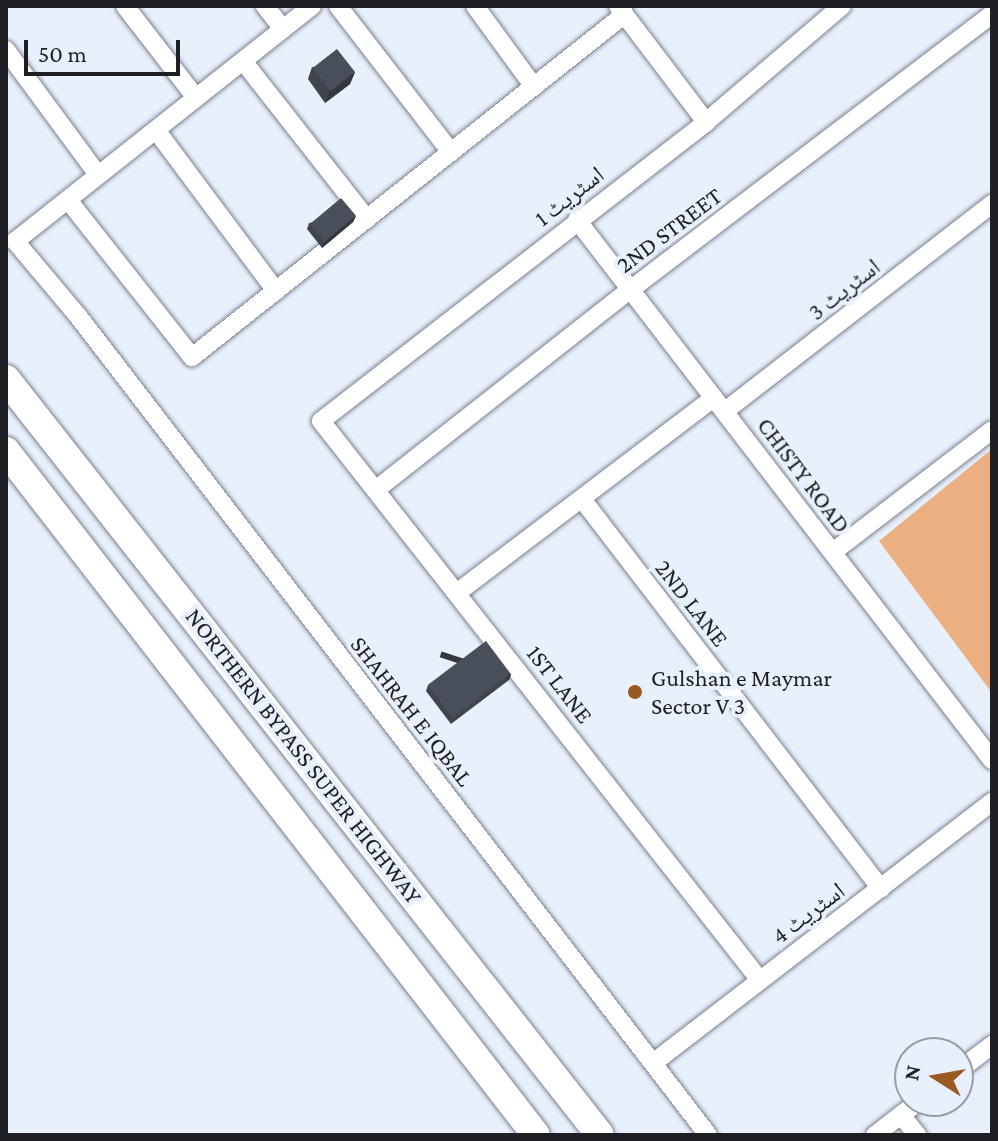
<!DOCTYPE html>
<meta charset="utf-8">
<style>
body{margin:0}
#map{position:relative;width:998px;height:1141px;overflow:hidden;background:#e8f0fc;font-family:"Crimson Pro","Noto Naskh Arabic",serif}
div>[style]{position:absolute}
.green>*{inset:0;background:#ebaf81}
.roads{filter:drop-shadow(0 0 2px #7b818d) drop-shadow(0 0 2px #7b818d)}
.minor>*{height:18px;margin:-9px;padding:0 9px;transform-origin:9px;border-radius:9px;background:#fff}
.primary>*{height:28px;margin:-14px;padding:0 14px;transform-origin:14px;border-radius:14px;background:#fff}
.wall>*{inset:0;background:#3f444d}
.shaded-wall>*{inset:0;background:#33373e;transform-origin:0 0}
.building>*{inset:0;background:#494f59;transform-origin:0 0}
.dots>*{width:22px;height:22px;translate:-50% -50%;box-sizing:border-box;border:4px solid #e8f0fc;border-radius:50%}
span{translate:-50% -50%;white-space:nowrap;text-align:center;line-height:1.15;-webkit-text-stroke:8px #e8f0fc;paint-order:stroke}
.street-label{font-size:24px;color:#1d1f24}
.poi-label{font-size:24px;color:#1d1f24}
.left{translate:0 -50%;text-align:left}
.frame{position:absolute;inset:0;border:8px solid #1d1f24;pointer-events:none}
.north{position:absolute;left:894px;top:1037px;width:80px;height:80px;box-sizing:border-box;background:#e8f0fc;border:2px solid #979ca6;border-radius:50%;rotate:281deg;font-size:22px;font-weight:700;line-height:32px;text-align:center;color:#1d1f24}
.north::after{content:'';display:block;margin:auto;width:28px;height:36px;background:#995a21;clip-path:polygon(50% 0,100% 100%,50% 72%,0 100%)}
.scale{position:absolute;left:24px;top:40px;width:156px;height:36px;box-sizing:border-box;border:4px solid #1d1f24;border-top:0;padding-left:10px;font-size:24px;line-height:28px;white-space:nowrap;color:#1d1f24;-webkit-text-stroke:6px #e8f0fc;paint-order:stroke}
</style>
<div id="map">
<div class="green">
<i style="clip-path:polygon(992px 449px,992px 693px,879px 541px)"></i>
</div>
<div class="roads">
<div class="minor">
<i style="left:125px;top:6px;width:116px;rotate:52.3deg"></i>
<i style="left:265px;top:6px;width:29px;rotate:52deg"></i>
<i style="left:312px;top:6px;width:379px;rotate:141.6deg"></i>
<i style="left:15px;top:241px;width:98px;rotate:50deg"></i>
<i style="left:78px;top:316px;width:1033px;rotate:52.43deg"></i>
<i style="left:338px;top:6px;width:185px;rotate:52.3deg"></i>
<i style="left:475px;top:6px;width:100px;rotate:53.9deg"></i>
<i style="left:618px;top:6px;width:146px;rotate:52.8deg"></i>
<i style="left:6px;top:50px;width:155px;rotate:53.6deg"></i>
<i style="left:243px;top:61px;width:201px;rotate:51.9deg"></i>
<i style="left:156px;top:130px;width:201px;rotate:53.3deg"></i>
<i style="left:68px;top:200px;width:200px;rotate:51.7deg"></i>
<i style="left:192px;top:357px;width:552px;rotate:-38.38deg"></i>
<i style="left:577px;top:220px;width:681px;rotate:52.46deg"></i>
<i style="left:725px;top:411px;width:338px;rotate:-37.8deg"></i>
<i style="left:378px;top:488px;width:320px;rotate:-38.2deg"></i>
<i style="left:630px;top:290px;width:455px;rotate:-37.3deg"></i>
<i style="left:582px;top:499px;width:491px;rotate:52.5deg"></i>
<i style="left:833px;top:552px;width:200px;rotate:-37.5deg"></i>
<i style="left:458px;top:592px;width:321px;rotate:-37.2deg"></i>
<i style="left:759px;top:979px;width:709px;rotate:-128.13deg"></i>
<i style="left:321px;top:421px;width:487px;rotate:-37.8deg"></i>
<i style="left:706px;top:122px;width:179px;rotate:-40.5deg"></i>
<i style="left:653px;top:1063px;width:428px;rotate:-37.6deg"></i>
<i style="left:958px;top:1071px;width:43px;rotate:-37.4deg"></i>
<i style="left:901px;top:1115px;width:26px;rotate:51deg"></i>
<i style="left:875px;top:1135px;width:56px;rotate:-37.7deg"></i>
</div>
<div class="primary">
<i style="left:6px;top:379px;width:961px;rotate:51.84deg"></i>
<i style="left:6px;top:451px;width:865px;rotate:52.23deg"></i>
</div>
</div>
<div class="wall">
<i style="clip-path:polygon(312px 67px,355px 72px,350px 84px,325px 103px,308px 79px)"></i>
<i style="clip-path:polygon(356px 216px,353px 222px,322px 248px,307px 229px,309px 223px)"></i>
<i style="clip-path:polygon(511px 674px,509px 680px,451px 724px,426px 691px,428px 685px)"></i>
</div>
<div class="shaded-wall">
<i style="clip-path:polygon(355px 72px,350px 84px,325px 103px,329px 91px)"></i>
<i style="clip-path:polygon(356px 216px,353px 222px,322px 248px,324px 242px)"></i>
<i style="left:511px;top:674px;width:6px;height:73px;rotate:108deg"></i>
</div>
<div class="building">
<i style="left:337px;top:49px;width:29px;height:31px;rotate:52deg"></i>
<i style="left:341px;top:198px;width:23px;height:41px;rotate:50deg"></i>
<i style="left:486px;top:641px;width:41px;height:73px;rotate:53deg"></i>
</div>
<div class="dots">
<i style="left:635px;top:692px;background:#995a21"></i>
</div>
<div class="street-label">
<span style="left:569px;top:196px;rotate:-38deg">اسٹریٹ 1</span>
<span style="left:669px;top:230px;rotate:-37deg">2ND STREET</span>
<span style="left:844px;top:289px;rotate:-38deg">اسٹریٹ 3</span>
<span style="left:804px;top:475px;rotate:53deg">CHISTY ROAD</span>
<span style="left:692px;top:603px;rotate:52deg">2ND LANE</span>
<span style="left:560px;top:684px;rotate:52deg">1ST LANE</span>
<span style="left:412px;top:711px;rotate:52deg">SHAHRAH E IQBAL</span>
<span style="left:304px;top:756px;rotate:52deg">NORTHERN BYPASS SUPER HIGHWAY</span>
<span style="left:808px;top:913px;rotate:-37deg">اسٹریٹ 4</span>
</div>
<div class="poi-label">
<span class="left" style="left:651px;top:692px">Gulshan e Maymar<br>Sector V 3</span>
</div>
<div class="frame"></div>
<div class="north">N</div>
<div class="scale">50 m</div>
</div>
